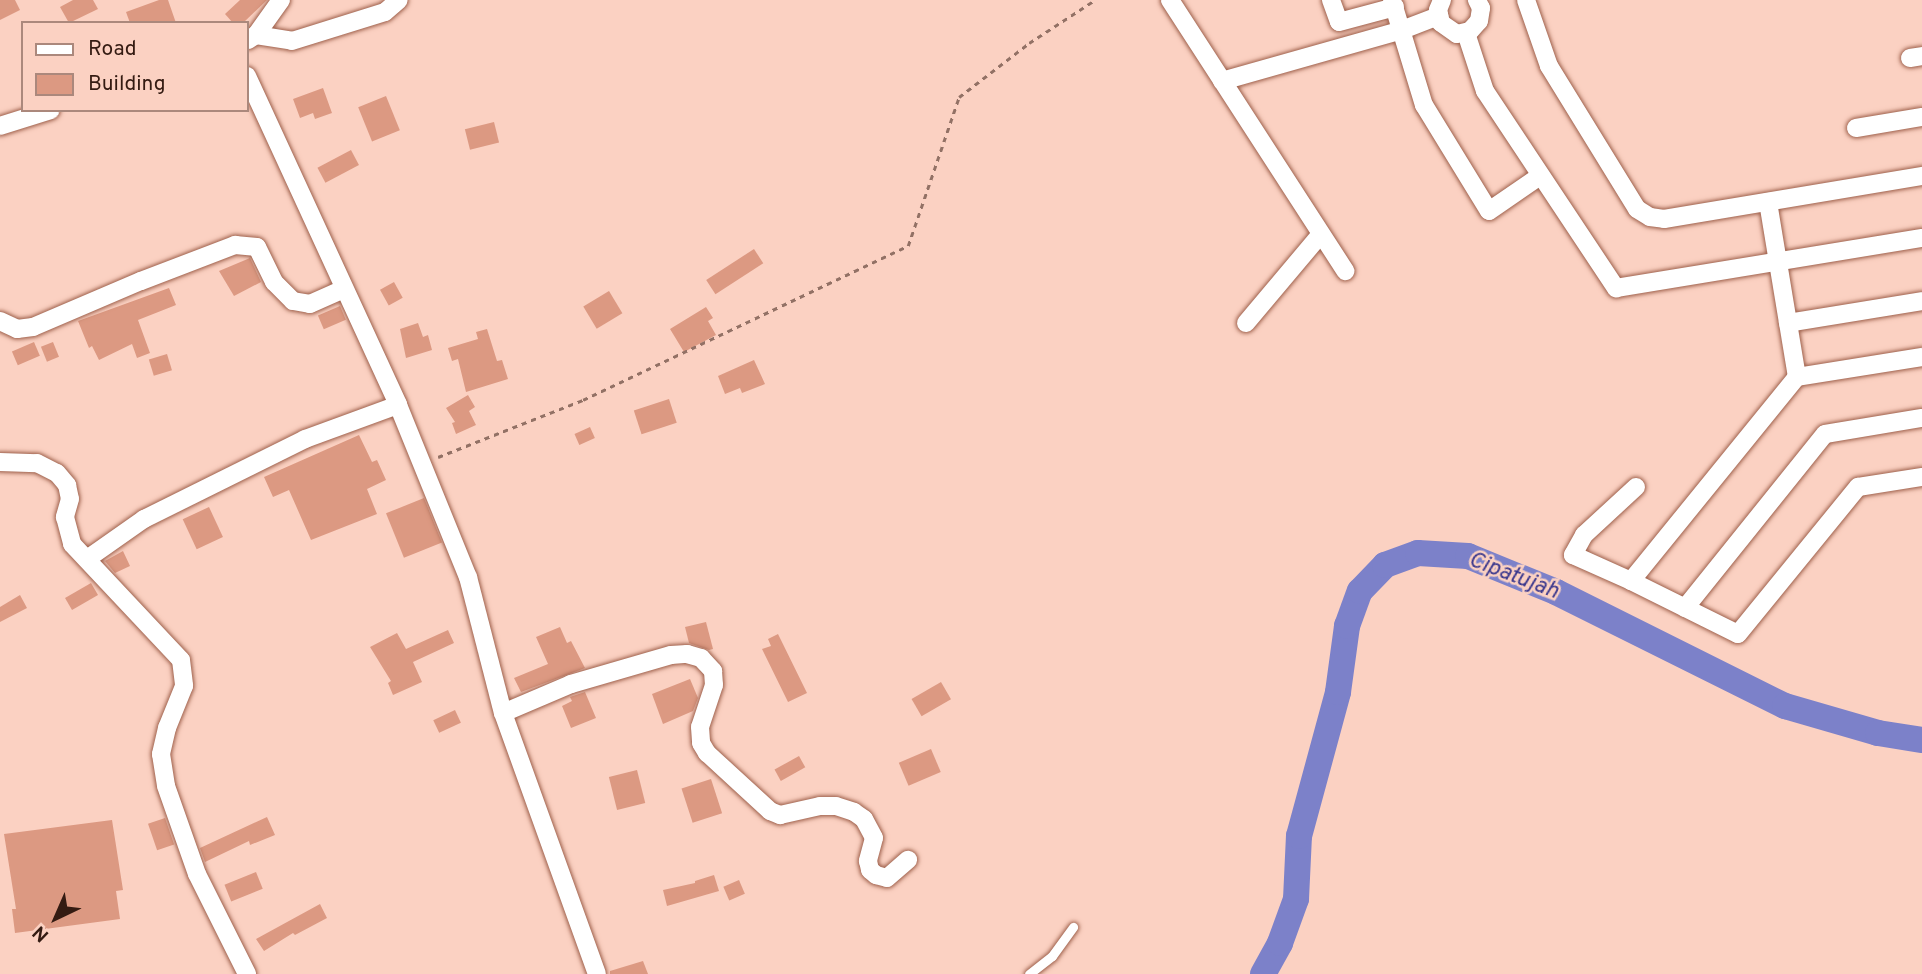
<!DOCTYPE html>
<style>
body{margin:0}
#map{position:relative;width:1922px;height:974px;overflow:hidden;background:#fbd1c2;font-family:Overpass,sans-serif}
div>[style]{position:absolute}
.river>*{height:26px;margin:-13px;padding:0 13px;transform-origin:13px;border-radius:13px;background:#7c81c9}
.building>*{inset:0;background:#dc9982;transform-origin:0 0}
.path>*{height:2.5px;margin-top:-1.25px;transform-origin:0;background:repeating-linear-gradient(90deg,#927165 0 5px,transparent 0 10px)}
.roads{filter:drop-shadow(0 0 2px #9e604b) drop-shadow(0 0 2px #9e604b)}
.service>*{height:9px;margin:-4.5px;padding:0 4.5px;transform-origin:4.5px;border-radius:4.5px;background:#fff}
.minor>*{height:18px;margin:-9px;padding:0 9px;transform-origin:9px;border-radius:9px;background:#fff}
span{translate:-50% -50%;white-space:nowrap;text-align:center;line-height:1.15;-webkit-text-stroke:5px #fbd1c2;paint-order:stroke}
.water-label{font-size:23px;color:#3b388d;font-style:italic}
.legend{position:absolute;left:21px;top:21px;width:228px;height:91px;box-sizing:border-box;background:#fbd1c2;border:2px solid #ab887c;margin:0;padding:9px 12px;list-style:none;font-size:21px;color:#341b12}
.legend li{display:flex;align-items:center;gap:14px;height:35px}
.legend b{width:35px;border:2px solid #ab887c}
.north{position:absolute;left:21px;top:883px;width:70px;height:70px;-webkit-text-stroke:5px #fbd1c2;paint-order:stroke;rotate:224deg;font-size:19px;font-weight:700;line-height:28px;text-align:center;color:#341b12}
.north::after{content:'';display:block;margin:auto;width:24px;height:32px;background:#341b12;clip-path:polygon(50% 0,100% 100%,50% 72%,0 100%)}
</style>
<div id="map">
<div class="river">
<i style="left:1263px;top:974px;width:35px;rotate:-61deg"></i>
<i style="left:1280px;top:943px;width:47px;rotate:-70deg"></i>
<i style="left:1296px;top:899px;width:63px;rotate:-87.3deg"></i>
<i style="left:1299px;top:836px;width:149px;rotate:-74.8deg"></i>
<i style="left:1338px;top:692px;width:67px;rotate:-82.2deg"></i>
<i style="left:1347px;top:626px;width:37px;rotate:-70deg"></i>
<i style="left:1360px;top:591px;width:36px;rotate:-46deg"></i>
<i style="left:1385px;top:565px;width:35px;rotate:-20deg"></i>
<i style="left:1418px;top:553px;width:50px;rotate:3.4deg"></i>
<i style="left:1468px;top:556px;width:95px;rotate:22.2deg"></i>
<i style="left:1556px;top:592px;width:256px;rotate:26.5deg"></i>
<i style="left:1785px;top:706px;width:97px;rotate:16.2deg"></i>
<i style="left:1878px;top:733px;width:45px;rotate:9deg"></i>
</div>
<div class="building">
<i style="clip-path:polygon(0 0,15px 0,20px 10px,0 20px)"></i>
<i style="clip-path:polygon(73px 0,93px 0,98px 9px,69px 23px,60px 7px)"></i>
<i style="clip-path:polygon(159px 0,168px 0,176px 23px,130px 23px,126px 12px)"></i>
<i style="clip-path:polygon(240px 0,267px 0,243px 23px,233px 23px,225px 14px)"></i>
<i style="clip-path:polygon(323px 88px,332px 113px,315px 119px,313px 113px,300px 118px,293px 99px)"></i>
<i style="left:386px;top:96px;width:37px;height:30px;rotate:68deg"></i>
<i style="left:494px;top:122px;width:21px;height:30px;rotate:76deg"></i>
<i style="left:351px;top:150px;width:17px;height:38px;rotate:62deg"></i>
<i style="left:754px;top:249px;width:17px;height:57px;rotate:57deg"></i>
<i style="clip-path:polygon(250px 258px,261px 282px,234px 296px,219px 271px)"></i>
<i style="left:394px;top:282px;width:18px;height:16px;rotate:61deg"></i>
<i style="clip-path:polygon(169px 288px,176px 305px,138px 320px,150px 353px,137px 358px,132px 344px,99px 360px,92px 346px,89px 348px,78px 321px)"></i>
<i style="left:609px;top:291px;width:26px;height:30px;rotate:59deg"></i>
<i style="left:340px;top:306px;width:15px;height:24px;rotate:67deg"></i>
<i style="clip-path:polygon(706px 307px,713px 318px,708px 321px,716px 335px,684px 352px,670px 329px)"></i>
<i style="clip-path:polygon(418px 323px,423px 337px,428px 335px,432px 350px,406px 358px,400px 329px)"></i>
<i style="clip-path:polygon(487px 329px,497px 361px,502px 360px,508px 379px,466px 392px,458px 359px,452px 361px,448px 348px,478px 339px,476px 332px)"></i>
<i style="left:34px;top:342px;width:15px;height:24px;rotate:67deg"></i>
<i style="left:53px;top:342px;width:16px;height:13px;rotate:68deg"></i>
<i style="left:167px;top:354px;width:17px;height:19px;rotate:73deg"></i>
<i style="clip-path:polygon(754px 360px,765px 384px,742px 393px,740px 388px,725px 394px,718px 376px)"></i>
<i style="clip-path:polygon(468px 395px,475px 407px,469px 411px,476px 425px,456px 434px,452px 423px,455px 422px,446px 408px)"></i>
<i style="left:669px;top:399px;width:25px;height:37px;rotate:72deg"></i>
<i style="left:590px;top:427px;width:12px;height:17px;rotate:66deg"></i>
<i style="clip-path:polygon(359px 435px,372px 462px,377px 460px,386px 480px,367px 489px,377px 514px,311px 540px,289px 490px,273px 497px,264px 477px)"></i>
<i style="left:424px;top:498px;width:48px;height:41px;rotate:68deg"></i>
<i style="left:209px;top:507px;width:33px;height:29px;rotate:65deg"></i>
<i style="clip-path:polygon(123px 551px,130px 566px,115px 573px,105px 561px)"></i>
<i style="left:91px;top:583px;width:14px;height:30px;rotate:60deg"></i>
<i style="clip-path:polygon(20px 595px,27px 608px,0 622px,0 607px)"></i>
<i style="clip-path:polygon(706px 622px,713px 649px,709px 650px,689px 643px,685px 627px)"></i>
<i style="clip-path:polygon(560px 627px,567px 643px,571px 641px,585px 668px,521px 692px,514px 678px,548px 664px,536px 637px)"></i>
<i style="clip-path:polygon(448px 630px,454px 643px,413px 662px,422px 682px,393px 695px,388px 683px,391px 681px,370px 647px,397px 633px,406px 649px)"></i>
<i style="clip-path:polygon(778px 634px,807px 693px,788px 702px,762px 649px,771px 646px,768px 639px)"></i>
<i style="clip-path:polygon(690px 679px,698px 698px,693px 711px,663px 724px,652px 694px)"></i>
<i style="left:941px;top:682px;width:20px;height:34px;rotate:60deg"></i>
<i style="clip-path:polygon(585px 692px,596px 718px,571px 728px,562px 706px,572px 701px,570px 697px)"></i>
<i style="left:455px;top:710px;width:14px;height:24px;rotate:65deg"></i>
<i style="left:931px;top:749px;width:25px;height:35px;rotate:67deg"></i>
<i style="left:799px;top:756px;width:13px;height:28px;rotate:61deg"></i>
<i style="left:637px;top:770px;width:34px;height:29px;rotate:76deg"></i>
<i style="left:711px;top:779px;width:36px;height:31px;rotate:72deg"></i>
<i style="clip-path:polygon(267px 817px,275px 835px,250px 845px,249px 841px,205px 862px,200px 848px)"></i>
<i style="left:165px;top:818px;width:28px;height:18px;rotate:71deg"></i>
<i style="clip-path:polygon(112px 820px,123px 890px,116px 891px,120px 919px,15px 933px,12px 909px,16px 909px,4px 834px)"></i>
<i style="left:256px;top:872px;width:18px;height:34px;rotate:68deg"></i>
<i style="clip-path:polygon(714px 875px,719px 891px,667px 906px,663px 890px,695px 883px,695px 881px)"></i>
<i style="left:739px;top:880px;width:15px;height:17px;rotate:67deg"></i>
<i style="clip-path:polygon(320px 904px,327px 918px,295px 935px,293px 933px,264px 951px,256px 939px)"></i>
<i style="clip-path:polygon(643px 961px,648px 974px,610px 974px,610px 971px)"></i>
</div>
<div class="path">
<i style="left:438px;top:457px;width:156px;rotate:-21.5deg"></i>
<i style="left:583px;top:400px;width:360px;rotate:-25.4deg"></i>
<i style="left:908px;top:246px;width:157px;rotate:-71.1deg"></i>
<i style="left:959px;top:97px;width:88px;rotate:-37.6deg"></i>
<i style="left:1029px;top:43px;width:79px;rotate:-33.1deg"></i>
</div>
<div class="roads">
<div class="service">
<i style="left:1029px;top:974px;width:29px;rotate:-38deg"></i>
<i style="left:1052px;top:956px;width:36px;rotate:-54deg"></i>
</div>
<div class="minor">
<i style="left:1170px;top:0;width:323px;rotate:57.1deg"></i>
<i style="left:1331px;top:0;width:23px;rotate:70deg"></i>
<i style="left:1339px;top:22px;width:58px;rotate:-15deg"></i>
<i style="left:1392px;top:0;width:110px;rotate:73.1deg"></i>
<i style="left:1424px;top:105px;width:124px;rotate:58.5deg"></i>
<i style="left:1489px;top:211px;width:62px;rotate:-34.5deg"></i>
<i style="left:1442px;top:0;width:11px;rotate:112deg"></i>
<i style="left:1438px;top:10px;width:13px;rotate:77deg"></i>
<i style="left:1441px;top:23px;width:19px;rotate:35deg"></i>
<i style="left:1457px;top:34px;width:13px;rotate:-13deg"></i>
<i style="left:1470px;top:31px;width:13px;rotate:-48deg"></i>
<i style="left:1479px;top:21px;width:13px;rotate:-81deg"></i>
<i style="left:1481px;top:8px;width:9px;rotate:-117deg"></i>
<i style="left:1526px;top:0;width:70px;rotate:70.8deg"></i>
<i style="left:1549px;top:66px;width:168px;rotate:58.4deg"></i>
<i style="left:1637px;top:209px;width:15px;rotate:32deg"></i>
<i style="left:1650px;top:217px;width:14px;rotate:8deg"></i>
<i style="left:1664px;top:219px;width:262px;rotate:-9.5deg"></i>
<i style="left:1466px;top:33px;width:61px;rotate:71.9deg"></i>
<i style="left:1485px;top:91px;width:237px;rotate:56.4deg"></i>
<i style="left:1616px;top:288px;width:310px;rotate:-9.3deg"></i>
<i style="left:256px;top:35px;width:36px;rotate:9deg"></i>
<i style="left:292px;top:41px;width:97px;rotate:-17.3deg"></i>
<i style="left:385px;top:12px;width:18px;rotate:-41deg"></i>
<i style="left:248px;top:40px;width:9px;rotate:-32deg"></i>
<i style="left:256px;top:35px;width:43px;rotate:-54.5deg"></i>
<i style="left:1910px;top:58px;width:12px;rotate:-9deg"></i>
<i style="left:247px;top:76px;width:362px;rotate:65.3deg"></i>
<i style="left:398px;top:405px;width:186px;rotate:67.9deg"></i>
<i style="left:468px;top:577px;width:140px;rotate:75.6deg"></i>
<i style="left:503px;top:713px;width:277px;rotate:70.2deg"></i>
<i style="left:1222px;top:81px;width:187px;rotate:-15.8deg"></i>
<i style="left:1402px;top:30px;width:40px;rotate:-21deg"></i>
<i style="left:0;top:126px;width:53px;rotate:-17.4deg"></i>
<i style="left:1856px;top:128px;width:67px;rotate:-9.5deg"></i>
<i style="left:1768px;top:202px;width:177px;rotate:80.6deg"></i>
<i style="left:0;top:321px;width:19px;rotate:25deg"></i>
<i style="left:17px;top:329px;width:16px;rotate:-7deg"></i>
<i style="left:33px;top:327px;width:117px;rotate:-23.1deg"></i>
<i style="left:141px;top:281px;width:101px;rotate:-21deg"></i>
<i style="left:235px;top:245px;width:22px;rotate:5deg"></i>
<i style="left:257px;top:247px;width:39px;rotate:64deg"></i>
<i style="left:274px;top:282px;width:27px;rotate:45deg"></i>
<i style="left:293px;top:301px;width:17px;rotate:10deg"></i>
<i style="left:310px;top:304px;width:37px;rotate:-24deg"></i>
<i style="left:1246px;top:323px;width:116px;rotate:-49.9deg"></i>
<i style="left:1788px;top:323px;width:136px;rotate:-9.3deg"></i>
<i style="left:0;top:462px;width:37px;rotate:2deg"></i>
<i style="left:37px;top:463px;width:22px;rotate:27deg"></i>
<i style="left:57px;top:473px;width:16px;rotate:50deg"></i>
<i style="left:67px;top:485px;width:14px;rotate:78deg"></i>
<i style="left:70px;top:499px;width:19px;rotate:106deg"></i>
<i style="left:65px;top:517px;width:28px;rotate:75deg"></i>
<i style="left:72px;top:544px;width:159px;rotate:46.8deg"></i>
<i style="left:181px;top:660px;width:26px;rotate:83deg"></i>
<i style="left:184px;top:686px;width:45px;rotate:112deg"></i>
<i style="left:167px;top:728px;width:27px;rotate:103deg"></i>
<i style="left:161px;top:754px;width:32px;rotate:81deg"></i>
<i style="left:166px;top:786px;width:93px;rotate:70.6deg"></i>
<i style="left:197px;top:874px;width:112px;rotate:63.4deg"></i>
<i style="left:1636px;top:487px;width:71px;rotate:137.3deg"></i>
<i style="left:1584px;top:535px;width:23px;rotate:119deg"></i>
<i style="left:1573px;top:555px;width:64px;rotate:24.1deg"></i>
<i style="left:1631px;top:581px;width:263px;rotate:-50.9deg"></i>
<i style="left:1797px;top:377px;width:127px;rotate:-9.1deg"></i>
<i style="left:87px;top:559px;width:70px;rotate:-35.1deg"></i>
<i style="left:144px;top:519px;width:180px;rotate:-26.4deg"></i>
<i style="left:305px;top:439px;width:99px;rotate:-20.1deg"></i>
<i style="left:1631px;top:581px;width:119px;rotate:26.4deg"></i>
<i style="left:1738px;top:634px;width:190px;rotate:-50.8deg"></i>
<i style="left:1858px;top:487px;width:65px;rotate:-8.9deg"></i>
<i style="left:1685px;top:608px;width:223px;rotate:-51.2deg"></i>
<i style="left:1825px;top:434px;width:98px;rotate:-9.4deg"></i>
<i style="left:503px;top:713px;width:74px;rotate:-23.1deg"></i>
<i style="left:571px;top:684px;width:104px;rotate:-16.2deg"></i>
<i style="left:671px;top:655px;width:16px;rotate:-4deg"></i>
<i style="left:687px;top:654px;width:15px;rotate:16deg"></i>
<i style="left:701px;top:658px;width:18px;rotate:47deg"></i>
<i style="left:713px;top:671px;width:14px;rotate:86deg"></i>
<i style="left:714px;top:685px;width:44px;rotate:108.4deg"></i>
<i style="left:700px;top:727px;width:16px;rotate:86deg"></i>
<i style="left:701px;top:743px;width:12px;rotate:59deg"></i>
<i style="left:707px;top:753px;width:86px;rotate:42.6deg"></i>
<i style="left:770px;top:811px;width:11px;rotate:22deg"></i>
<i style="left:780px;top:815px;width:41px;rotate:-12.7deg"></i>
<i style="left:820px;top:806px;width:16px"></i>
<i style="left:836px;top:806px;width:19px;rotate:18deg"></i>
<i style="left:854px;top:812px;width:12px;rotate:35deg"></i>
<i style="left:864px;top:819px;width:21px;rotate:62deg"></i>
<i style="left:874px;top:838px;width:24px;rotate:105deg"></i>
<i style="left:868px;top:861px;width:9px;rotate:77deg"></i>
<i style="left:870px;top:870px;width:8px;rotate:40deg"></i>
<i style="left:876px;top:875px;width:11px;rotate:15deg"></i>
<i style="left:887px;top:878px;width:28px;rotate:-41deg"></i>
</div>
</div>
<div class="water-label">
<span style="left:1513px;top:577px;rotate:21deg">Cipatujah</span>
</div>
<ul class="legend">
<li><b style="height:9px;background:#fff"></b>Road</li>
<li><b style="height:19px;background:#dc9982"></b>Building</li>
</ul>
<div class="north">N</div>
</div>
